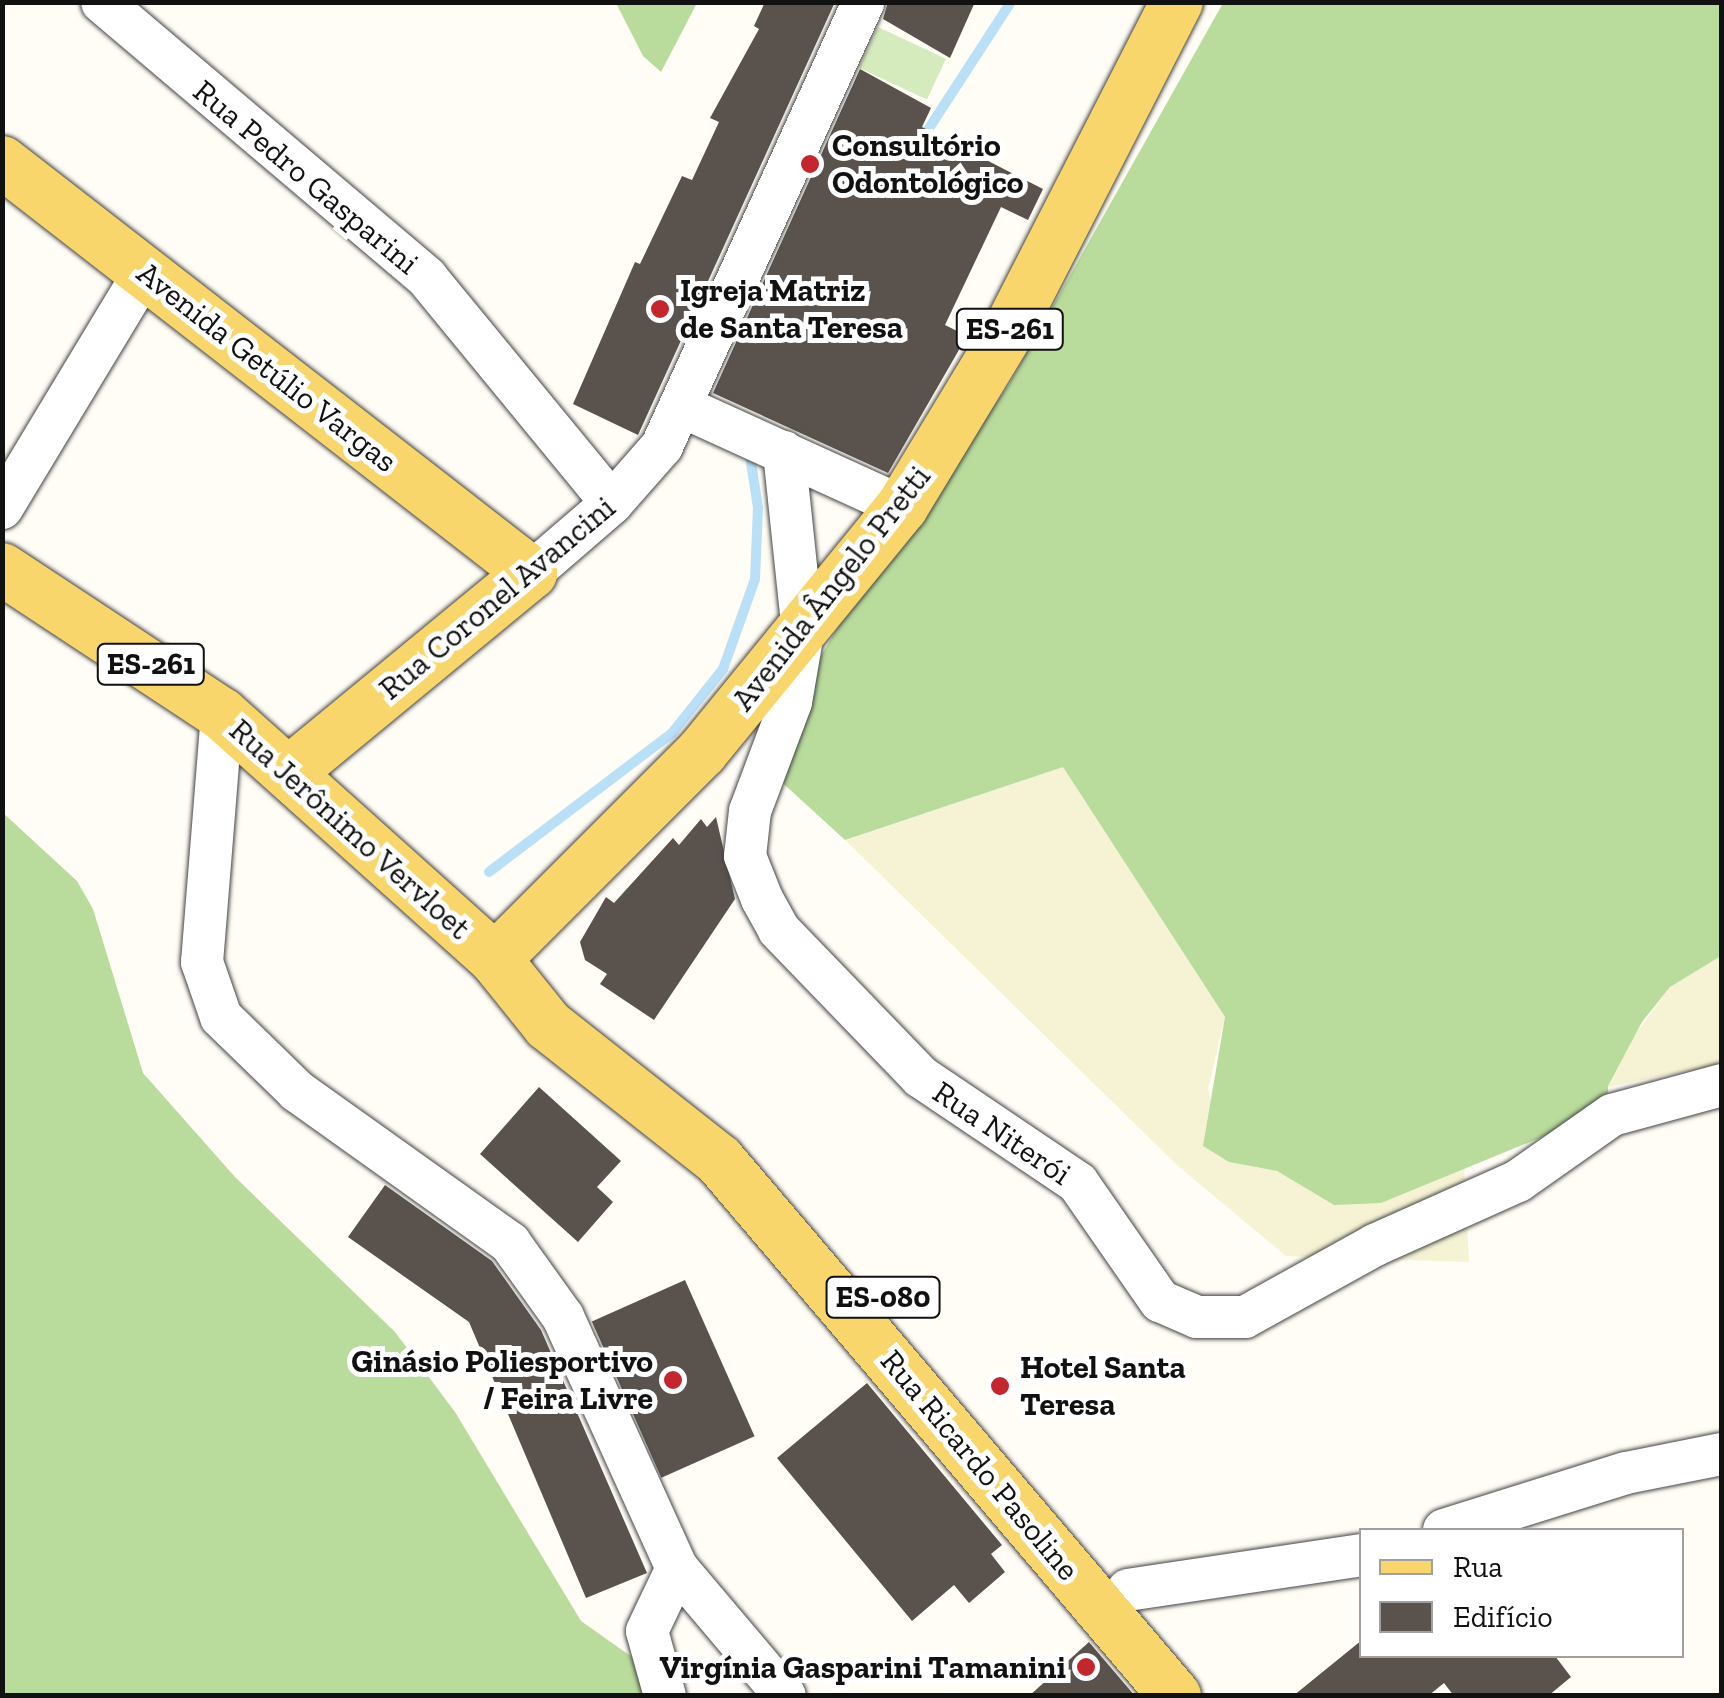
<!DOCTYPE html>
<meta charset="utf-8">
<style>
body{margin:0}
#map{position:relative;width:1724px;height:1698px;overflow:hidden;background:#fffdf5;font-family:"Zilla Slab",serif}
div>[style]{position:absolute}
.farmland>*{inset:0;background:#f6f3d4}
.green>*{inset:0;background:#d5ebbd;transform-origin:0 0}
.forest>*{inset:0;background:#b9dc9c}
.stream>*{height:10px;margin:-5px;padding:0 5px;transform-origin:5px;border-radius:5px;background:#b9e0f7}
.building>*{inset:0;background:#5a524d;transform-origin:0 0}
.roads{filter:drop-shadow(0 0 2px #444) drop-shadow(0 0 2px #444)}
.minor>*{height:42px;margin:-21px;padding:0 21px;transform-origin:21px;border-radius:21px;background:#fff}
.major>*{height:52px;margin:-26px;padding:0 26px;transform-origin:26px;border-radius:26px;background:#f9d66b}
.dots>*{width:28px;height:28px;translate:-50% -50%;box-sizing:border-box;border:5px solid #fff;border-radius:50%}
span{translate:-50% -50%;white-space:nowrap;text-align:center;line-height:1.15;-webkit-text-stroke:10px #fff;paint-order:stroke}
.shield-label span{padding:2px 8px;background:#fff;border:2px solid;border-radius:8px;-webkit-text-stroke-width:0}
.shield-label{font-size:30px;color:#111;font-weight:700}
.poi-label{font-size:32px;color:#111;font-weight:700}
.left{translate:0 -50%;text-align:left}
.right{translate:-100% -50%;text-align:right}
.street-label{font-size:32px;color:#111}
.frame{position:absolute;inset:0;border:5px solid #111;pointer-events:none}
.legend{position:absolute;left:1359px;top:1528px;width:325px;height:130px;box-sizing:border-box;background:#fff;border:2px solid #a0a0a0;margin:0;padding:12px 18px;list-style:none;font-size:30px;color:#111}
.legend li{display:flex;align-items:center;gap:20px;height:50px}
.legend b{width:50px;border:2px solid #a0a0a0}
</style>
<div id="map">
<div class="farmland">
<i style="clip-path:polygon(1063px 767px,1225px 1017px,1208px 1089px,1229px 1162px,1277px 1171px,1334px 1205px,1464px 1165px,1469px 1262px,1286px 1256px,1178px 1166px,845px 840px)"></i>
<i style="clip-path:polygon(1721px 956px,1721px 1064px,1608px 1087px,1621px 1054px,1670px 987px)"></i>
</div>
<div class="green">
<i style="left:878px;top:27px;width:75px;height:45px;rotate:25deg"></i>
</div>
<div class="forest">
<i style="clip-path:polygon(616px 3px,697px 3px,661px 72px,643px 56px)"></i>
<i style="clip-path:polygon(1223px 3px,1721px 3px,1721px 956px,1670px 987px,1642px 1022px,1608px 1086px,1608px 1110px,1381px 1203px,1334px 1205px,1277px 1171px,1229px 1162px,1203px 1146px,1225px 1017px,1063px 767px,845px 840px,775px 776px,815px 666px,841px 622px,1008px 386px)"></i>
<i style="clip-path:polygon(2px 812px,77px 881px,93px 909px,143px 1073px,235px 1177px,395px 1332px,455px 1412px,581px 1621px,656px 1674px,670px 1695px,3px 1695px)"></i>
</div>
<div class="stream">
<i style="left:922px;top:139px;width:163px;rotate:-57deg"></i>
<i style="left:489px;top:872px;width:230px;rotate:-37.2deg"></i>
<i style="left:672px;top:733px;width:82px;rotate:-51.4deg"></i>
<i style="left:723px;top:669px;width:96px;rotate:-70.4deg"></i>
<i style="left:755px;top:579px;width:71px;rotate:-87.6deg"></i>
<i style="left:758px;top:508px;width:60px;rotate:-98.7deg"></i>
</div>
<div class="building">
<i style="clip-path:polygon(765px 2px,835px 2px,638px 435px,573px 404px,635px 262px,640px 264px,682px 176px,692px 180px,719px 122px,710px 118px,759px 29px,754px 26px)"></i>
<i style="clip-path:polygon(888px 2px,975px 2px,950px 58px,883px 19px)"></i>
<i style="clip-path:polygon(860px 69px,931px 108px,922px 127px,1043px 189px,1028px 220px,1001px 207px,945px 325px,967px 336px,888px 473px,713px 393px)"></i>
<i style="clip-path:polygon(716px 817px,735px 899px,654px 1020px,600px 984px,607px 974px,585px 960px,580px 942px,606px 897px,614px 903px,673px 838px,679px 845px,701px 819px,707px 827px)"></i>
<i style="clip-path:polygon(539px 1087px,621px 1161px,597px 1187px,613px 1202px,578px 1242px,480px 1154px)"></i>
<i style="clip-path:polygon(385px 1185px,492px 1261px,541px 1330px,647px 1573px,586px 1598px,469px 1322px,348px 1237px)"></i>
<i style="left:685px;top:1280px;width:171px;height:102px;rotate:66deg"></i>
<i style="clip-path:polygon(867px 1383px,1002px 1545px,991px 1554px,1005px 1572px,969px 1603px,954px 1585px,912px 1621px,777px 1458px)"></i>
<i style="clip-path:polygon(1362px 1640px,1362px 1656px,1555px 1656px,1571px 1677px,1548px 1696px,1454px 1696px,1444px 1683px,1428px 1696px,1293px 1696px)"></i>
<i style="clip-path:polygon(1089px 1642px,1135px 1696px,1029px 1696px)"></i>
</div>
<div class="roads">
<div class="minor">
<i style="left:102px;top:2px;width:426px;rotate:40.3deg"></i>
<i style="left:427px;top:278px;width:291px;rotate:50.6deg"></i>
<i style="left:683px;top:407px;width:241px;rotate:24.5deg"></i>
<i style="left:784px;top:452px;width:181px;rotate:84deg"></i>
<i style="left:803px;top:632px;width:71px;rotate:99.7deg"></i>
<i style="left:791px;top:702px;width:116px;rotate:110.6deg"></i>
<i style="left:750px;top:811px;width:45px;rotate:96.3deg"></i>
<i style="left:745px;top:856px;width:46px;rotate:68.4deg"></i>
<i style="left:762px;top:899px;width:35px;rotate:61deg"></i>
<i style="left:779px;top:930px;width:204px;rotate:46deg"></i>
<i style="left:921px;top:1077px;width:189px;rotate:34deg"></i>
<i style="left:1078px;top:1183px;width:144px;rotate:55.2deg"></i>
<i style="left:1160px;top:1301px;width:40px;rotate:23.4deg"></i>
<i style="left:1197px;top:1317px;width:48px"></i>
<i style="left:1245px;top:1317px;width:149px;rotate:-29deg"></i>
<i style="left:1375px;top:1245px;width:157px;rotate:-24.1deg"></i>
<i style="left:1518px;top:1181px;width:115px;rotate:-35.1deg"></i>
<i style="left:1612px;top:1115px;width:114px;rotate:-15.3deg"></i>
<i style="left:2px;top:508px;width:277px;rotate:-58.9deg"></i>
<i style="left:531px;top:573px;width:107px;rotate:-40.8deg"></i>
<i style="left:612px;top:503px;width:76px;rotate:-48.7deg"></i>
<i style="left:662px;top:446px;width:487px;rotate:-65.6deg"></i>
<i style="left:222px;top:714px;width:249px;rotate:94.6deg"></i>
<i style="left:202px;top:962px;width:58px;rotate:70.9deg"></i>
<i style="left:221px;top:1017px;width:106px;rotate:44.2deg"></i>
<i style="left:297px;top:1091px;width:262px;rotate:35.5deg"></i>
<i style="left:510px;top:1243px;width:91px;rotate:54.4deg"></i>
<i style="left:563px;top:1317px;width:276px;rotate:65.6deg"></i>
<i style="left:677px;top:1568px;width:167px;rotate:49.8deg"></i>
<i style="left:1444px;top:1530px;width:191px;rotate:-17.4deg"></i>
<i style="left:1626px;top:1473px;width:98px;rotate:-11.2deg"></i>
<i style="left:1128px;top:1590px;width:237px;rotate:-8.5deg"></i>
<i style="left:665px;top:1696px;width:67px;rotate:-105.5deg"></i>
<i style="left:647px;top:1631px;width:70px;rotate:-64.5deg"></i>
</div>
<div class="major">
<i style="left:2px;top:162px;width:670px;rotate:37.84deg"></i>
<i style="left:531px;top:573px;width:313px;rotate:140.5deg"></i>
<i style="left:2px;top:569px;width:263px;rotate:33.4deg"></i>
<i style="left:222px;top:714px;width:367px;rotate:41.9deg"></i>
<i style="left:495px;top:959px;width:85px;rotate:51.2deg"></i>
<i style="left:548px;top:1025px;width:218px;rotate:38.3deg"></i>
<i style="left:719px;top:1160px;width:704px;rotate:49.61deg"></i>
<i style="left:495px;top:959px;width:293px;rotate:-45deg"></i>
<i style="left:702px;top:752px;width:316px;rotate:-50.8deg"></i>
<i style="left:902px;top:507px;width:205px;rotate:-58.8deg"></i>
<i style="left:1008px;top:332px;width:371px;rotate:-62.9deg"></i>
</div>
</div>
<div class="dots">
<i style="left:810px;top:164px;background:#c4262e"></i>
<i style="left:660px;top:309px;background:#c4262e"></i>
<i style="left:673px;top:1380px;background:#c4262e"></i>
<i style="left:1000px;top:1386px;background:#c4262e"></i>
<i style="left:1086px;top:1667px;background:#c4262e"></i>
</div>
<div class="shield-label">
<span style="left:1010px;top:329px">ES-261</span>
<span style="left:151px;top:664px">ES-261</span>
<span style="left:883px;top:1297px">ES-080</span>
</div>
<div class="poi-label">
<span class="left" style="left:832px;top:164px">Consultório<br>Odontológico</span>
<span class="left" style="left:680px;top:309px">Igreja Matriz<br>de Santa Teresa</span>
<span class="right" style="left:653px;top:1380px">Ginásio Poliesportivo<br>/ Feira Livre</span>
<span class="left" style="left:1020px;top:1386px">Hotel Santa<br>Teresa</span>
<span class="right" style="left:1066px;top:1667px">Virgínia Gasparini Tamanini</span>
</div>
<div class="street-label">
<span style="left:306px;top:177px;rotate:40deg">Rua Pedro Gasparini</span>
<span style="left:267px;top:367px;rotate:38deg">Avenida Getúlio Vargas</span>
<span style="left:831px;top:588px;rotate:-52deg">Avenida Ângelo Pretti</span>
<span style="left:497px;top:598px;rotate:-40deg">Rua Coronel Avancini</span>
<span style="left:350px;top:829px;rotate:42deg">Rua Jerônimo Vervloet</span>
<span style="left:1002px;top:1133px;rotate:34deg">Rua Niterói</span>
<span style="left:980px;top:1465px;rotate:50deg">Rua Ricardo Pasoline</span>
</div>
<div class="frame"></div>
<ul class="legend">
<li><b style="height:12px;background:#f9d66b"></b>Rua</li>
<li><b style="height:28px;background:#5a524d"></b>Edifício</li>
</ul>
</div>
